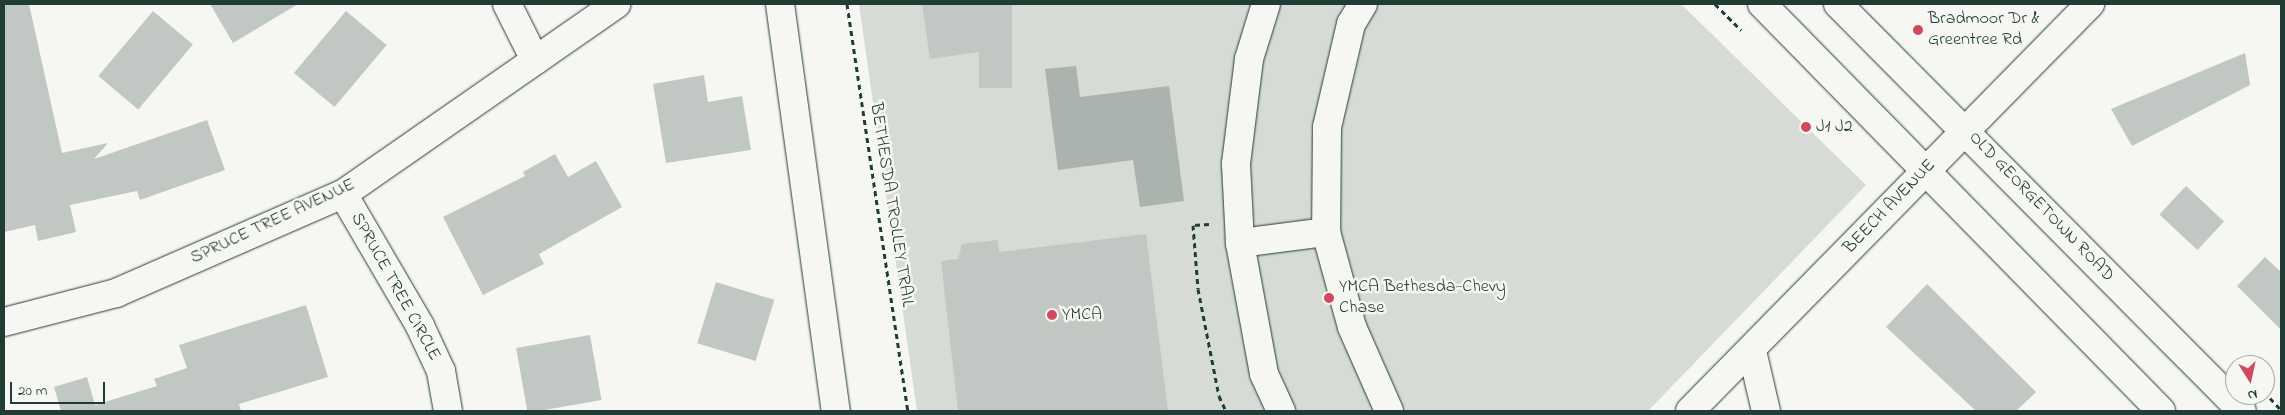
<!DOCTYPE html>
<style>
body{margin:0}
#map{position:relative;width:2285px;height:415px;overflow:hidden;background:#f6f6f2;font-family:"Indie Flower",sans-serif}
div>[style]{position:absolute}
.green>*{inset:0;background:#d6dbd6}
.water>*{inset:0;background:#aab3ae}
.building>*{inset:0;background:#c1c8c3;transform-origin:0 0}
.path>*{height:3px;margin-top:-1.5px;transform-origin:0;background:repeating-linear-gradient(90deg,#1f3d34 0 5px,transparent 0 9px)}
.roads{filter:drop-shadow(0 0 1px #1f3d34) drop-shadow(0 0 1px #1f3d34)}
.minor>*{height:28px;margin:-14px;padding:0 14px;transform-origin:14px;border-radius:14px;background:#f6f6f2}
.major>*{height:28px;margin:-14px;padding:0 14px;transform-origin:14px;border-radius:14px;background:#f6f6f2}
.dots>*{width:14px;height:14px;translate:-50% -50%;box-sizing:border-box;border:2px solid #f6f6f2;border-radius:50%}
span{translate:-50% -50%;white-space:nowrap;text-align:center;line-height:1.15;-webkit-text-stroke:5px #f6f6f2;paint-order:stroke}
.poi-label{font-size:18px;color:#1f3d34}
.left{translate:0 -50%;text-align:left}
.street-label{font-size:18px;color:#1f3d34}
.frame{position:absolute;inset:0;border:5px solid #1f3d34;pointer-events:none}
.north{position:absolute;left:2225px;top:355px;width:50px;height:50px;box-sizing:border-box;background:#f6f6f2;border:1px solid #a0aca6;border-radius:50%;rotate:170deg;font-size:14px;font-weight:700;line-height:20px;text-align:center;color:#1f3d34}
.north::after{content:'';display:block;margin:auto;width:18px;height:22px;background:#d1495b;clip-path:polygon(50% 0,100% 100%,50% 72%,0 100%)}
.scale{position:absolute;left:10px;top:382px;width:95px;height:22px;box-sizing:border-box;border:2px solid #1f3d34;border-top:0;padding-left:6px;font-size:15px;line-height:18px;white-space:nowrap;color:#1f3d34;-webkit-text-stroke:4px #f6f6f2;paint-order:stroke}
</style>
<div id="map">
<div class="green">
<i style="clip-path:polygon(859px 4px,1681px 4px,1866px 185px,1648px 411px,917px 411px)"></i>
</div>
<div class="water">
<i style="clip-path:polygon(1076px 66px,1080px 97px,1169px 86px,1184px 201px,1140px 207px,1133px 160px,1058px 170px,1045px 69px)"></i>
</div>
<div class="building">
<i style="clip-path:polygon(4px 4px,29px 4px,62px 153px,108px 143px,94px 159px,207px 120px,225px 170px,140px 200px,137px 191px,70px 205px,76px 232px,38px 241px,35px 225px,4px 232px)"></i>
<i style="clip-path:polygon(210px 4px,298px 4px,233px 43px)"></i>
<i style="clip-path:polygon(922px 4px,1012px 4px,1012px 88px,979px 88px,979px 52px,930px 59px)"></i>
<i style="left:153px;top:11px;width:52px;height:85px;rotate:40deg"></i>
<i style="left:346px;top:11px;width:53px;height:81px;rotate:40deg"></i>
<i style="clip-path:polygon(2245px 53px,2250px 85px,2132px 146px,2111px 109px)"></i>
<i style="clip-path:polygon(704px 75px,708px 102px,742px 96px,751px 150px,666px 163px,653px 84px)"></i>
<i style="clip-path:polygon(555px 154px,568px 177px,596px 161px,622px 207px,539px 254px,544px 264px,483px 295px,443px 217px,525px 176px,523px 172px)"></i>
<i style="left:2186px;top:186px;width:52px;height:39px;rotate:43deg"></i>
<i style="clip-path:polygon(1146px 234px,1168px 411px,958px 411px,941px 261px,958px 259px,962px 244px,998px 240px,999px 252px)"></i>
<i style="clip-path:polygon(2265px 257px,2281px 272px,2281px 330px,2237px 286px)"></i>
<i style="left:716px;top:282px;width:61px;height:64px;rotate:17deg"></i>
<i style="clip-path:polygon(1927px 284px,2036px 392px,2016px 411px,1976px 411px,1886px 327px)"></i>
<i style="clip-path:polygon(306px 305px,328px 377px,239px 404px,241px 411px,61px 411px,54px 387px,87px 377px,95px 405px,157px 386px,154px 379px,187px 368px,179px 345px)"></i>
<i style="left:590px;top:335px;width:66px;height:75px;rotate:80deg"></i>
</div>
<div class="path">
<i style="left:847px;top:4px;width:412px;rotate:81.5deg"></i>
<i style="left:1715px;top:4px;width:37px;rotate:45deg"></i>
<i style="left:1209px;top:224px;width:16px;rotate:176deg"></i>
<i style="left:1193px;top:225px;width:64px;rotate:85.5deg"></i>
<i style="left:1198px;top:289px;width:109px;rotate:78.9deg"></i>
<i style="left:1219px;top:396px;width:17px;rotate:65deg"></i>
<i style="left:2270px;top:398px;width:16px;rotate:47deg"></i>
</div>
<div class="roads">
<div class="minor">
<i style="left:507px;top:4px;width:63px;rotate:63.4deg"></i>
<i style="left:780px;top:4px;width:411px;rotate:82.2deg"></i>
<i style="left:1266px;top:4px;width:58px;rotate:107.2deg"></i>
<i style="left:1249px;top:59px;width:106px;rotate:97.1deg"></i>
<i style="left:1236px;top:164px;width:79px;rotate:87.1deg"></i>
<i style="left:1240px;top:243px;width:133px;rotate:79.6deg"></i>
<i style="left:1264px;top:374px;width:41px;rotate:65.3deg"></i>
<i style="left:1363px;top:4px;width:23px;rotate:121deg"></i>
<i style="left:1351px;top:24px;width:106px;rotate:103.1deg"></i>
<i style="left:1327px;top:127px;width:105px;rotate:90.5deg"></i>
<i style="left:1326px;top:232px;width:98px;rotate:74.7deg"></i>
<i style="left:1352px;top:327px;width:92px;rotate:66.2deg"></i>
<i style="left:343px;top:194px;width:153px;rotate:59.7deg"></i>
<i style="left:420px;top:326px;width:50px;rotate:65deg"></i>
<i style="left:441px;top:371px;width:41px;rotate:80.1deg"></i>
<i style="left:1240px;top:243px;width:87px;rotate:-7.3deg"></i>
<i style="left:4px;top:322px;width:116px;rotate:-14.5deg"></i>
<i style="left:116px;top:293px;width:248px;rotate:-23.6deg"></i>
<i style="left:343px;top:194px;width:333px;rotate:-34.8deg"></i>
<i style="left:1752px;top:351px;width:62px;rotate:76.9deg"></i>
<i style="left:1690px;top:411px;width:571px;rotate:-45.5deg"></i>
</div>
<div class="major">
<i style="left:1762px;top:4px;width:570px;rotate:45.57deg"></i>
<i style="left:1838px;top:4px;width:573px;rotate:45.21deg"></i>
</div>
</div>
<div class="dots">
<i style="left:1918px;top:30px;background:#d1495b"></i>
<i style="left:1806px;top:127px;background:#d1495b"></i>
<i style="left:1329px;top:298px;background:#d1495b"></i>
<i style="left:1052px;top:315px;background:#d1495b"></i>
</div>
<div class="poi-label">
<span class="left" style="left:1928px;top:30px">Bradmoor Dr &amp;<br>Greentree Rd</span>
<span class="left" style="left:1816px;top:127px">J1 J2</span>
<span class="left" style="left:1339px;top:298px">YMCA Bethesda-Chevy<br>Chase</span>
<span class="left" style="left:1062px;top:315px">YMCA</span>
</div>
<div class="street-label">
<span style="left:891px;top:205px;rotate:81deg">BETHESDA TROLLEY TRAIL</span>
<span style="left:1890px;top:207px;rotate:-46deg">BEECH AVENUE</span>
<span style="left:2041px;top:207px;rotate:46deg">OLD GEORGETOWN ROAD</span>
<span style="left:273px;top:222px;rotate:-25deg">SPRUCE TREE AVENUE</span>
<span style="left:395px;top:287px;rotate:61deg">SPRUCE TREE CIRCLE</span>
</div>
<div class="frame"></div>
<div class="north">N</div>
<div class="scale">20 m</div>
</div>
